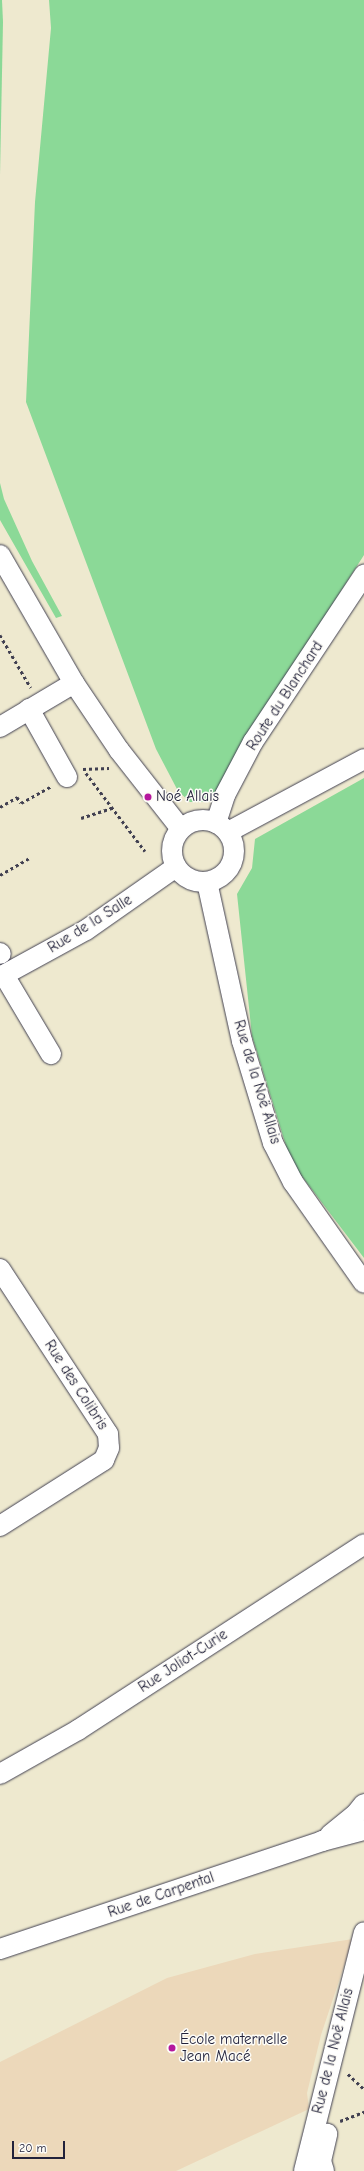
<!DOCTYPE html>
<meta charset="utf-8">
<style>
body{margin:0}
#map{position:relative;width:364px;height:2171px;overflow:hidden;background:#eee9cf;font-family:"Comic Neue",sans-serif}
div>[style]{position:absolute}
.built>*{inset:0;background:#ecd8ba}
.green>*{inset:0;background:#8bd997}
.path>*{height:2.5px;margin-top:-1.25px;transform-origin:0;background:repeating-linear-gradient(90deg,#414051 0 3px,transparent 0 6px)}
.roads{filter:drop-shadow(0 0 1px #414051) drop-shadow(0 0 1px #414051)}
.minor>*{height:20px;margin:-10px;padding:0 10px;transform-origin:10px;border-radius:10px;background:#fff}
.minor>.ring{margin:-10px;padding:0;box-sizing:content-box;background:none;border:20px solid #fff;border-radius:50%}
.dots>*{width:11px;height:11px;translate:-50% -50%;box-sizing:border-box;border:2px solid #fdfcf7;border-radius:50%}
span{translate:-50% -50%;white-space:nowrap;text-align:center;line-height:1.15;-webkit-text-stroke:3px #fdfcf7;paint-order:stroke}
.street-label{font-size:15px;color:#22223b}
.poi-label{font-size:15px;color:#22223b}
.left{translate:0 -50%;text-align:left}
.scale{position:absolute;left:12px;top:2141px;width:53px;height:18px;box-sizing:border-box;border:2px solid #22223b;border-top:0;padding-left:5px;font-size:12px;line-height:14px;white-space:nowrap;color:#22223b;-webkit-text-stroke:3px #fdfcf7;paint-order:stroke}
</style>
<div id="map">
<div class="built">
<i style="clip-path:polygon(353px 1939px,321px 2035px,307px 2093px,309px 2109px,176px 2171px,0 2171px,0 2062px,167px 1978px,255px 1954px)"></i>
</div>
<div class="green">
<i style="clip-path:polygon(0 0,2px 0,3px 22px,0 175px)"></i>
<i style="clip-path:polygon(49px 0,364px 0,364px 555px,242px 746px,214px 802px,190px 802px,178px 791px,156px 749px,26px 402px,35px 202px,51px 28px)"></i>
<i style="clip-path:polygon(0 483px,4px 499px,32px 561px,62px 616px,56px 618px,0 520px)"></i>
<i style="clip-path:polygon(364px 778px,364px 1258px,291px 1162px,252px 1036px,237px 894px,252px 868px,255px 839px)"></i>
</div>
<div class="path">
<i style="left:0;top:635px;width:61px;rotate:59.7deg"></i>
<i style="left:83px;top:769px;width:26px;rotate:-2deg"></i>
<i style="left:86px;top:773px;width:98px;rotate:52.9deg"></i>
<i style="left:0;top:807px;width:20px;rotate:-30deg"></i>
<i style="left:17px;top:797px;width:7px;rotate:56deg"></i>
<i style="left:21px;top:803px;width:35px;rotate:-29deg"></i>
<i style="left:81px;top:818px;width:33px;rotate:-18deg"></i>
<i style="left:0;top:875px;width:34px;rotate:-30deg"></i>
<i style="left:348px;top:2074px;width:22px;rotate:43deg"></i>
<i style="left:340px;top:2121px;width:26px;rotate:-21deg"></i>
</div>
<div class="roads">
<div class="minor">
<i style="left:0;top:555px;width:148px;rotate:60deg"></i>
<i style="left:74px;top:683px;width:81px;rotate:56.1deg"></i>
<i style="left:119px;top:750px;width:100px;rotate:51.9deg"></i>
<i style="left:29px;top:709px;width:78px;rotate:60.8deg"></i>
<i style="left:0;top:727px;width:86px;rotate:-30.7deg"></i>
<i class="ring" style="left:172px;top:820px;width:42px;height:42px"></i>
<i style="left:216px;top:823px;width:29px;rotate:-72deg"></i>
<i style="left:225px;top:795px;width:60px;rotate:-62.2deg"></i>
<i style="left:253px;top:742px;width:201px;rotate:-56.4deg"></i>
<i style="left:228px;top:832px;width:154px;rotate:-28.2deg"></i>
<i style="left:207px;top:882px;width:163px;rotate:77.6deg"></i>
<i style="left:242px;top:1041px;width:107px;rotate:73.1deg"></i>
<i style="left:273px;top:1143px;width:44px;rotate:62.9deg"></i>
<i style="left:293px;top:1182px;width:123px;rotate:54.9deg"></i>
<i style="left:0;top:953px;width:1px;rotate:45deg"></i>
<i style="left:4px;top:975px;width:92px;rotate:59.3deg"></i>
<i style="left:0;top:977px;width:98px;rotate:-28.7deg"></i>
<i style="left:86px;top:930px;width:110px;rotate:-35deg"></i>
<i style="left:0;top:1269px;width:197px;rotate:56.8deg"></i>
<i style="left:108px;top:1434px;width:14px;rotate:86deg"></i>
<i style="left:109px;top:1448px;width:13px;rotate:113deg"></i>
<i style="left:104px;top:1460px;width:123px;rotate:147.6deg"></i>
<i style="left:0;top:1774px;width:90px;rotate:-29.4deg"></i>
<i style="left:78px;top:1730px;width:341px;rotate:-33deg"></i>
<i style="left:330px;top:1835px;width:32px;rotate:-39deg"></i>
<i style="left:355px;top:1815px;width:14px;rotate:-51deg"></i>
<i style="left:0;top:1949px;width:340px;rotate:-18.5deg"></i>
<i style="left:322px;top:1841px;width:43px;rotate:-14.7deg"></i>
<i style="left:304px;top:2171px;width:246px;rotate:-75.9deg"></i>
<i style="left:324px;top:2171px;width:10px;rotate:-107deg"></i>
<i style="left:321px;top:2161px;width:28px;rotate:-77deg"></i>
</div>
</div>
<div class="dots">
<i style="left:148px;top:797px;background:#b5179e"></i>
<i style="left:172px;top:2048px;background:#b5179e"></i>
</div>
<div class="street-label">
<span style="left:285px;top:696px;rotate:-57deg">Route du Blanchard</span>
<span style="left:90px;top:924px;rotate:-32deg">Rue de la Salle</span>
<span style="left:257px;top:1082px;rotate:73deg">Rue de la Noë Allais</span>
<span style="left:76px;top:1385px;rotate:57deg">Rue des Colibris</span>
<span style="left:183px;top:1661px;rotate:-33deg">Rue Joliot-Curie</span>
<span style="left:161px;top:1895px;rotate:-19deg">Rue de Carpental</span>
<span style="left:333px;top:2051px;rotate:-76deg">Rue de la Noë Allais</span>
</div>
<div class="poi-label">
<span class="left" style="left:156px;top:797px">Noé Allais</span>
<span class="left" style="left:180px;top:2048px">École maternelle<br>Jean Macé</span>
</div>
<div class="scale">20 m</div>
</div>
